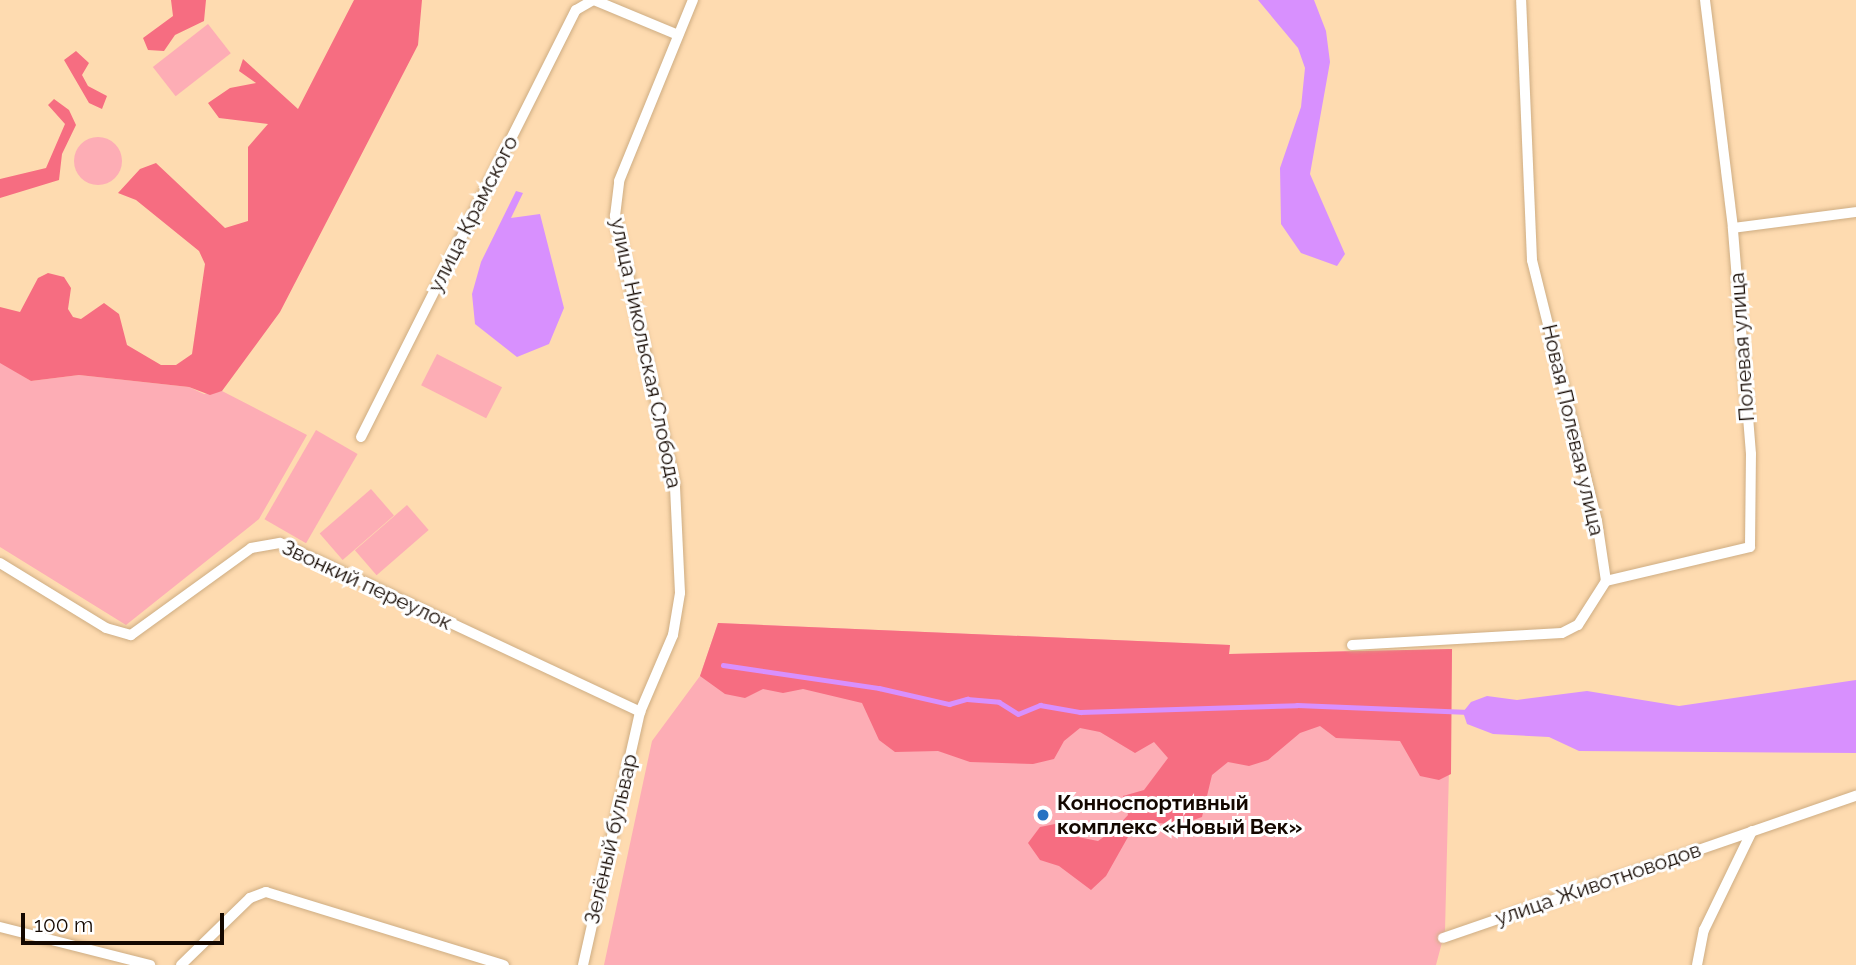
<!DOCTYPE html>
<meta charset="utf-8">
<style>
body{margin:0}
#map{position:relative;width:1856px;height:965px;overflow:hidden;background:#fedbb0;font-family:Raleway,sans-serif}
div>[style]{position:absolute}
.green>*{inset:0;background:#fdadb5;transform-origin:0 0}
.round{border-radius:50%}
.forest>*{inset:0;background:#f66d81}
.water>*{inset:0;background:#d890fe}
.stream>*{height:4.5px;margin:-2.25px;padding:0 2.25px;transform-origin:2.25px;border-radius:2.25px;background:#d890fe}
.roads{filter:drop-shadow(0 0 2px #cead83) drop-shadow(0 0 2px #cead83)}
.minor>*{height:10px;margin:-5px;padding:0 5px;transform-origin:5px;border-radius:5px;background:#fff}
.dots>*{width:19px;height:19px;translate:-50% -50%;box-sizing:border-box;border:4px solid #fff;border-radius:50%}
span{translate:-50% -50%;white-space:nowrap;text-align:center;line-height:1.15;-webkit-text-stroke:6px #fff;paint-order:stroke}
.street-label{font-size:21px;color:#140800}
.poi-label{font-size:21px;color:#140800;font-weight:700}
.left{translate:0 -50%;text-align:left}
.scale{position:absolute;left:21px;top:913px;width:203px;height:32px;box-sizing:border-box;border:4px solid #140800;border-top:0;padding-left:9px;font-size:21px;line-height:24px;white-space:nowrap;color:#140800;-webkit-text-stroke:5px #fff;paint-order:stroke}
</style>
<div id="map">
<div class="green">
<i style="left:208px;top:24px;width:37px;height:70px;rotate:52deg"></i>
<i class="round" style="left:74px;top:137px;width:48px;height:48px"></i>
<i style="left:437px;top:354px;width:73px;height:35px;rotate:27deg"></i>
<i style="clip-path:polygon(0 362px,31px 381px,79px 375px,189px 387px,204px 394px,222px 391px,307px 435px,259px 519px,126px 625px,0 547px)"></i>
<i style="left:316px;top:430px;width:48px;height:103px;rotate:30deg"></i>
<i style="left:371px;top:489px;width:35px;height:68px;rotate:49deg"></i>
<i style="left:407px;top:505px;width:33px;height:69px;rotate:49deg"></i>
<i style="clip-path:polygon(718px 623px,1230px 645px,1229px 654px,1452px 649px,1445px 931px,1436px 965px,604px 965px,652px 741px,700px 676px)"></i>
</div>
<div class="forest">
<i style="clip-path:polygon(171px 0,206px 0,204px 21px,175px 35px,164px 51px,148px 50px,143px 38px,173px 16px)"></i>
<i style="clip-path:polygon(354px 0,422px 0,418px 45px,280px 312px,222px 391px,210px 395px,189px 387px,79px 375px,31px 381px,0 363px,0 307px,20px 312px,38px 278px,48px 273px,64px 277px,71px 288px,68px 309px,73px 317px,81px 319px,104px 303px,119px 314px,127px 345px,161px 365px,176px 365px,192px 354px,205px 264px,199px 251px,136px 200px,118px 193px,140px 169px,156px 163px,225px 228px,248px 221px,248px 147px,268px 124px,219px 118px,208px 103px,230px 88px,256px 83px,239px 71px,243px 59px,298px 109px)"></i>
<i style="clip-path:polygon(76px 51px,89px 63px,82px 75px,88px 86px,107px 96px,102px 109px,89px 103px,64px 60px)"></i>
<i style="clip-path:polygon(54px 99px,69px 110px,76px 125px,62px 154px,59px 180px,0 198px,0 179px,46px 168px,65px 124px,48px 105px)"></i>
<i style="clip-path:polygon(718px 623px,1230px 645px,1229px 654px,1452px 649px,1451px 774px,1439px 780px,1420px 776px,1400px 741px,1336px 738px,1320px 726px,1300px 733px,1268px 760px,1249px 766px,1228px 762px,1212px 775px,1202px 817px,1179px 825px,1137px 821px,1106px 876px,1091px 890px,1059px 866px,1040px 860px,1028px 843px,1040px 827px,1060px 823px,1078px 837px,1098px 841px,1115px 829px,1128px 815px,1123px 796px,1144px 790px,1168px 758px,1154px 742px,1135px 753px,1100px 732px,1080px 728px,1064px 741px,1054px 759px,1033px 764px,970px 762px,938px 751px,895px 752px,879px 740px,862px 703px,803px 689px,783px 693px,763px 689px,745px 698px,725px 694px,700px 676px)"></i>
</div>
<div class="water">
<i style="clip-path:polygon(1258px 0,1314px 0,1326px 31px,1330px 62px,1310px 174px,1345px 254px,1337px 266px,1301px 253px,1281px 224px,1280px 168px,1301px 107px,1305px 68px,1298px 48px)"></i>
<i style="clip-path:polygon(516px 191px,523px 193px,511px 218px,540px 214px,564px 308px,549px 344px,517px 357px,475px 324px,472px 294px,481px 262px)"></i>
<i style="clip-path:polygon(1856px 680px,1856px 753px,1579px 751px,1549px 737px,1493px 734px,1467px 724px,1463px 712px,1471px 702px,1487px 696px,1517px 700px,1587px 691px,1679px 706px)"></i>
</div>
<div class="stream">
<i style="left:723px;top:665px;width:158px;rotate:8.4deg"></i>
<i style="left:879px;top:688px;width:72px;rotate:12.9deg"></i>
<i style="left:949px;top:704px;width:19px;rotate:-16deg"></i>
<i style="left:967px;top:699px;width:32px;rotate:5deg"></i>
<i style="left:999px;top:702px;width:22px;rotate:32deg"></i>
<i style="left:1018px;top:714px;width:24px;rotate:-22deg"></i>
<i style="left:1040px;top:705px;width:41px;rotate:9.9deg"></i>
<i style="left:1080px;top:712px;width:217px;rotate:-1.8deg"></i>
<i style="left:1297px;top:705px;width:172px;rotate:2.3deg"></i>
</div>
<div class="roads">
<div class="minor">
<i style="left:594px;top:0;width:91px;rotate:22.6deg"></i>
<i style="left:1733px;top:228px;width:124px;rotate:-7.4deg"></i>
<i style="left:361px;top:437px;width:478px;rotate:-63.3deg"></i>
<i style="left:576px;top:10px;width:20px;rotate:-30deg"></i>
<i style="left:0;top:563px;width:124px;rotate:31.5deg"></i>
<i style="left:106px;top:628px;width:26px;rotate:16deg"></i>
<i style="left:131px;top:635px;width:148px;rotate:-35.9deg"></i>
<i style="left:251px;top:548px;width:29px;rotate:-10deg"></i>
<i style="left:280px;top:543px;width:398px;rotate:25.1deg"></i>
<i style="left:1606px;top:581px;width:148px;rotate:-13.3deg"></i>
<i style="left:1750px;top:547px;width:93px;rotate:-89.4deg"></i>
<i style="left:1751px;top:454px;width:227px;rotate:-94.6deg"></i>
<i style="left:1733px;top:228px;width:230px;rotate:-97deg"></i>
<i style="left:1352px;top:645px;width:210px;rotate:-3.3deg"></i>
<i style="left:1562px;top:633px;width:18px;rotate:-27deg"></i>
<i style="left:1578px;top:625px;width:52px;rotate:-57.5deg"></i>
<i style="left:1606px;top:581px;width:61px;rotate:-98.5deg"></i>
<i style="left:1597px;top:521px;width:269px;rotate:-104deg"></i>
<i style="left:1532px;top:260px;width:260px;rotate:-92.4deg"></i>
<i style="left:0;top:927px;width:155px;rotate:14.2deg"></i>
<i style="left:1443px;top:938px;width:437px;rotate:-19deg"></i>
<i style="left:181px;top:965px;width:96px;rotate:-44.2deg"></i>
<i style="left:250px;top:898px;width:17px;rotate:-21deg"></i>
<i style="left:266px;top:892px;width:249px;rotate:17.1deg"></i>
<i style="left:583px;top:965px;width:259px;rotate:-77.3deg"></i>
<i style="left:640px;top:712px;width:84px;rotate:-66.8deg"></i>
<i style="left:673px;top:635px;width:43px;rotate:-80.5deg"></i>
<i style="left:680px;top:593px;width:108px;rotate:-92.7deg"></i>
<i style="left:675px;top:485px;width:276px;rotate:-102.6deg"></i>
<i style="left:615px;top:216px;width:35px;rotate:-83deg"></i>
<i style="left:619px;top:181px;width:196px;rotate:-67.8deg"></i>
<i style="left:1697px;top:965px;width:36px;rotate:-79deg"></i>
<i style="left:1704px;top:930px;width:110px;rotate:-64.1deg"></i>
</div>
</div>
<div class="dots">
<i style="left:1043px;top:815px;background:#2772c2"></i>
</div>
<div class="street-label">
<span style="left:473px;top:214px;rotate:-63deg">улица Крамского</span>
<span style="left:1742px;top:347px;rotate:-94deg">Полевая улица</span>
<span style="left:646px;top:353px;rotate:78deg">улица Никольская Слобода</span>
<span style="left:1573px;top:430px;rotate:77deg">Новая Полевая улица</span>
<span style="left:367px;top:585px;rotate:25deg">Звонкий переулок</span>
<span style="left:611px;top:839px;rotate:-77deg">Зелёный бульвар</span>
<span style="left:1598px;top:884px;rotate:-19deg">улица Животноводов</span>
</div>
<div class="poi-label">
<span class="left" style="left:1057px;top:815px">Конноспортивный<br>комплекс «Новый Век»</span>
</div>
<div class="scale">100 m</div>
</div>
